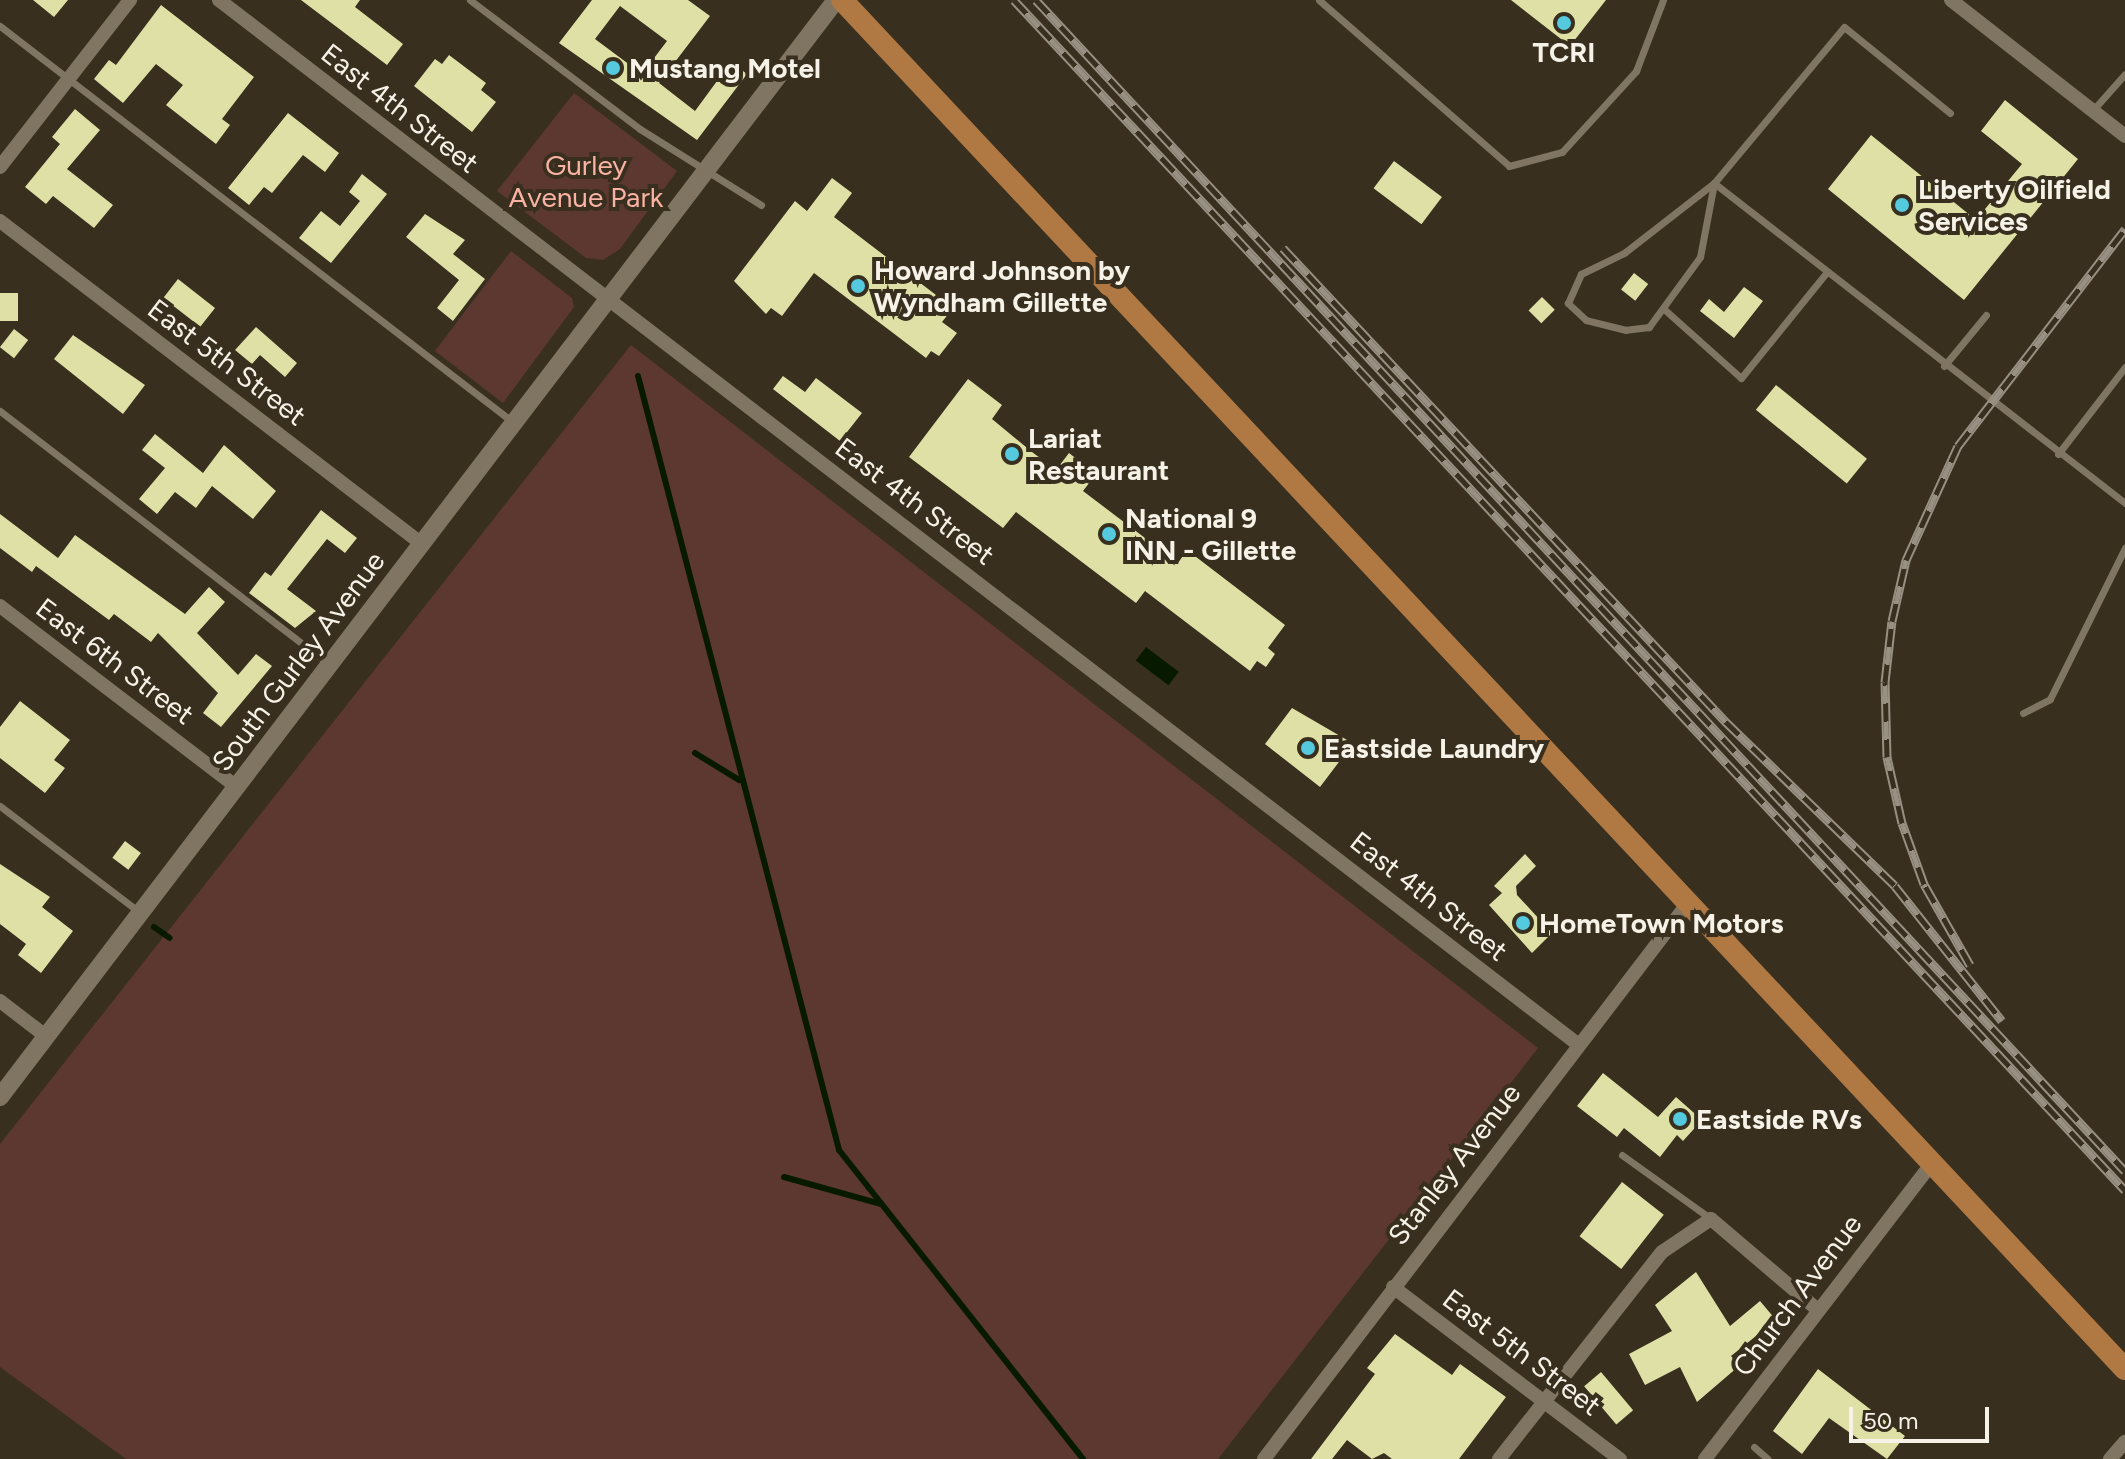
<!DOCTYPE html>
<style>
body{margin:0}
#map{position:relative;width:2125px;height:1459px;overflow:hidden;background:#382f1f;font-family:Figtree,sans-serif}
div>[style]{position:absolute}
.green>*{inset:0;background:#5d3830}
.water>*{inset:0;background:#071a00;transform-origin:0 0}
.stream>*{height:6px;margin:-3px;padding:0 3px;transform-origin:3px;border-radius:3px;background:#071a00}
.building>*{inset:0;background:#dfe0a5;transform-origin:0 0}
.service>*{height:7px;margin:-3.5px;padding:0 3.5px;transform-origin:3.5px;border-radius:3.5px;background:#7f7562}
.minor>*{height:14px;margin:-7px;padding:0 7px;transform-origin:7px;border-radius:7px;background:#7f7562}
.tertiary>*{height:18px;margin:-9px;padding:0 9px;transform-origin:9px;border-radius:9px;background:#7f7562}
.primary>*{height:22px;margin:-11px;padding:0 11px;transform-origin:11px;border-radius:11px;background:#b07843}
.rail>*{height:9px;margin-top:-4.5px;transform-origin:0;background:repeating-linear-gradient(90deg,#382f1f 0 18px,#979083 0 36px);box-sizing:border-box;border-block:2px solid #979083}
.dots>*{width:22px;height:22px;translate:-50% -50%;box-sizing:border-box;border:4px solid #382f1f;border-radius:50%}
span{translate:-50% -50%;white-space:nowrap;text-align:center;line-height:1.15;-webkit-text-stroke:8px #382f1f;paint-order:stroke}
.poi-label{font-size:28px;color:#f7f2e7;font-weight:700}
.left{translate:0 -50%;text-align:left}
.street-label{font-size:28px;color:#f7f2e7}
.park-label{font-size:28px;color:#f9b2a3}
.scale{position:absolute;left:1849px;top:1407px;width:140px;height:36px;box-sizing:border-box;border:4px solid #f7f2e7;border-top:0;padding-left:10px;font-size:24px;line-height:28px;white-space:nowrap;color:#f7f2e7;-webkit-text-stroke:6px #382f1f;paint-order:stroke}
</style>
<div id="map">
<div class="green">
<i style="clip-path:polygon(574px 93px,677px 171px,620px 249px,603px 260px,586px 258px,497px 191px)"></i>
<i style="clip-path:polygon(511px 251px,572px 298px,574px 307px,503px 403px,435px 351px)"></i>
<i style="clip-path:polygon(631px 345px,1538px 1048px,1218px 1459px,126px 1459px,0 1367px,0 1144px)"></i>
</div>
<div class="water">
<i style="left:1146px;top:647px;width:41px;height:17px;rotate:37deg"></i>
</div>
<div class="stream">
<i style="left:638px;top:376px;width:800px;rotate:75.44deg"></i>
<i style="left:839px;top:1150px;width:394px;rotate:51.7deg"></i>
<i style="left:695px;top:753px;width:52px;rotate:31.5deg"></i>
<i style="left:154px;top:927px;width:19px;rotate:35deg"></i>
<i style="left:784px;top:1177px;width:101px;rotate:15.6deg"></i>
</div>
<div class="building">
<i style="clip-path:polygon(33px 0,68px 0,54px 17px)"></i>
<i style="clip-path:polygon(301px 0,360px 0,355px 7px,403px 44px,387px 65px)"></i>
<i style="clip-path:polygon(evenodd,592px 0,688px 0,710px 16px,659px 83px,695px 111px,731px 62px,747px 74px,697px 140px,559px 43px,592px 0,620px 6px,667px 41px,642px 74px,595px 39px,620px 6px)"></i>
<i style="clip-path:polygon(1511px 0,1606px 0,1570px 46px)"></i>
<i style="clip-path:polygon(161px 5px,254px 77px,222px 119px,230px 125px,216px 144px,166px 105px,183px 85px,156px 64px,123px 103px,94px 79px,109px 60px,116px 65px)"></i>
<i style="clip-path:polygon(449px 55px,486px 83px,481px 90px,496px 102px,472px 132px,414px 86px,435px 59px,442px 64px)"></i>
<i style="clip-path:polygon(2005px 100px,2078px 159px,1964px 300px,1828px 189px,1871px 135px,1976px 220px,2022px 164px,1981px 131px)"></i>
<i style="clip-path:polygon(75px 109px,100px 130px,67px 169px,113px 205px,94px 228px,53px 196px,46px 204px,25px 187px,60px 144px,52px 137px)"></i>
<i style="clip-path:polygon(288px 113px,339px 153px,325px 172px,303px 155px,272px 193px,264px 187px,249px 205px,228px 188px)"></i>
<i style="left:1394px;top:161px;width:60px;height:34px;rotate:37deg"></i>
<i style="clip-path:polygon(362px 174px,387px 194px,331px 263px,299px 238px,321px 211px,340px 226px,360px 201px,349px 192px)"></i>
<i style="clip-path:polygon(832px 178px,852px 193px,834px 217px,953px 308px,942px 322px,957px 333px,939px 356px,931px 351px,926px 358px,814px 273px,782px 316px,771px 308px,766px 314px,734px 281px,795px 201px,807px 211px)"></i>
<i style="clip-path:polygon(425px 214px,465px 240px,453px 254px,485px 279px,453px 321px,437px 308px,459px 280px,406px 237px)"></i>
<i style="left:1634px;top:273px;width:18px;height:21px;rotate:38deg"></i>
<i style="left:178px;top:279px;width:47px;height:24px;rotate:38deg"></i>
<i style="clip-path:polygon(1744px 287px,1763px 301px,1734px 338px,1700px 311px,1709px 299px,1724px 312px)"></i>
<i style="left:0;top:293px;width:18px;height:28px"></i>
<i style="left:1542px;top:297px;width:18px;height:19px;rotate:45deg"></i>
<i style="clip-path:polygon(256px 327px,297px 363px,285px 377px,260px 355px,252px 364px,235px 350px)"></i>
<i style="left:14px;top:329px;width:18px;height:23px;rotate:38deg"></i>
<i style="clip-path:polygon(73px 335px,145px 385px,123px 414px,54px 359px)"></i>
<i style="clip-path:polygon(783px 376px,805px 392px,816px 378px,862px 413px,840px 441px,773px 389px)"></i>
<i style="clip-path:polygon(968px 379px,1002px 405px,992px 419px,1032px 452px,1056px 470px,1069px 453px,1096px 474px,1083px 491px,1178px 563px,1187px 550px,1285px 625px,1268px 648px,1275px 654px,1266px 667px,1257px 661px,1250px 671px,1145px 591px,1136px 603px,1016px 512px,1003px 528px,909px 457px)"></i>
<i style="left:1776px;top:385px;width:117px;height:32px;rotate:39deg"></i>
<i style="clip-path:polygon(155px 434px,203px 473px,224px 445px,276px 491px,253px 519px,212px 486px,196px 508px,175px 492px,157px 514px,139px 499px,165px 468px,142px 450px)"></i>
<i style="clip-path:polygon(321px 510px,357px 538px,345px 553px,327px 539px,287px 589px,316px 611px,295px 628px,249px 593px,265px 572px,271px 576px)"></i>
<i style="clip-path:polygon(0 514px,58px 558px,75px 535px,185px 614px,209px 587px,225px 602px,197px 633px,238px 675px,256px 654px,272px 666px,221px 727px,203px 713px,218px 693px,158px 633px,151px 642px,114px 614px,109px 620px,36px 566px,32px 572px,0 548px)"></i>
<i style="clip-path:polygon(20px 701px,70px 740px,54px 760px,65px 768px,45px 793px,0 758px,0 727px)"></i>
<i style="clip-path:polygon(1292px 708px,1347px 740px,1343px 746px,1348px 750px,1320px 787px,1265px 744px)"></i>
<i style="left:125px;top:841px;width:20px;height:21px;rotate:37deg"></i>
<i style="clip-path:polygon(1525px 854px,1536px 866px,1516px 886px,1517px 895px,1552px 933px,1532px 953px,1489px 905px,1502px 893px,1494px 886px)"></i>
<i style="clip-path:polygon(0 864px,50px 897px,42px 907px,73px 931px,41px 973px,18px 955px,26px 944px,0 924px)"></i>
<i style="clip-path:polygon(1603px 1073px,1658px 1117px,1676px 1097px,1702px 1120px,1683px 1141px,1677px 1135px,1660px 1157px,1624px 1128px,1617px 1137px,1577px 1106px)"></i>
<i style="left:1622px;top:1182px;width:53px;height:69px;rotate:38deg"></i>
<i style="clip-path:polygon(1696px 1272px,1730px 1326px,1760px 1301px,1776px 1320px,1731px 1356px,1739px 1366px,1697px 1402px,1680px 1367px,1645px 1385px,1629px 1354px,1672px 1331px,1655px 1305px)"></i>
<i style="clip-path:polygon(1395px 1334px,1452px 1375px,1460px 1364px,1506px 1397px,1459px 1459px,1392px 1459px,1384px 1453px,1372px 1459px,1347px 1440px,1332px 1459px,1311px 1459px,1375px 1374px,1367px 1368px)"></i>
<i style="clip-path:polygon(1818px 1369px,1905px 1436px,1887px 1459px,1829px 1418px,1802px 1454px,1773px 1431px)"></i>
<i style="left:1601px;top:1372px;width:50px;height:22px;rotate:50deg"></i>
</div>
<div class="service">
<i style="left:470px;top:0;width:213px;rotate:37.2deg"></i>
<i style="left:640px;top:129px;width:143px;rotate:32.1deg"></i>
<i style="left:1319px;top:0;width:252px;rotate:41.1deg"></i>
<i style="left:1509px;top:166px;width:55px;rotate:-14.8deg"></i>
<i style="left:1562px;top:152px;width:110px;rotate:-47.6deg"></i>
<i style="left:1636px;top:71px;width:76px;rotate:-69.2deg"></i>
<i style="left:0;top:26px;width:649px;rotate:37.68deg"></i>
<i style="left:2093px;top:110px;width:48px;rotate:-48.4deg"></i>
<i style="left:1950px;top:113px;width:136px;rotate:-140.9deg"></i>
<i style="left:1844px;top:27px;width:203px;rotate:129.8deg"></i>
<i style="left:1714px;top:183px;width:521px;rotate:37.9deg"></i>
<i style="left:1714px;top:183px;width:75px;rotate:100.7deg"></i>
<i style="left:1700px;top:257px;width:87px;rotate:126.1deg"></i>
<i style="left:1649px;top:327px;width:23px;rotate:173deg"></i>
<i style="left:1626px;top:330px;width:41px;rotate:-166deg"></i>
<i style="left:1586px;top:320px;width:25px;rotate:-137deg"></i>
<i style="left:1568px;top:303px;width:32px;rotate:-66deg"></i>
<i style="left:1581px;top:274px;width:48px;rotate:-26deg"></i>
<i style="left:1624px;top:253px;width:114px;rotate:-37.9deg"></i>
<i style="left:1665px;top:310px;width:102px;rotate:41.8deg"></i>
<i style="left:1741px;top:378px;width:135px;rotate:-51deg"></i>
<i style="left:1944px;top:366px;width:66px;rotate:-50.5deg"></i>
<i style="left:0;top:411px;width:414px;rotate:37.6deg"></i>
<i style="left:2058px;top:454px;width:110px;rotate:-52.4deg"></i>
<i style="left:2023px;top:713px;width:30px;rotate:-27deg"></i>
<i style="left:2050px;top:699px;width:169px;rotate:-63.6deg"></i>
<i style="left:0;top:806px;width:173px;rotate:37.3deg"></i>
<i style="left:1622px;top:1155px;width:110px;rotate:35.7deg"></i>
<i style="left:1754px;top:1447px;width:18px;rotate:41deg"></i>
</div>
<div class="minor">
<i style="left:219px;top:0;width:1715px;rotate:37.54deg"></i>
<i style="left:1951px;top:0;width:221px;rotate:38deg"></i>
<i style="left:0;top:167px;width:212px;rotate:-52.1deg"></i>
<i style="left:0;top:221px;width:531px;rotate:37.43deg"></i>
<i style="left:0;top:606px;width:298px;rotate:37.4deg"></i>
<i style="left:0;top:1001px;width:59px;rotate:37.5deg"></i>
<i style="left:1393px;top:1287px;width:285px;rotate:37.2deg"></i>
<i style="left:1264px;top:1459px;width:699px;rotate:-52.67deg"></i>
<i style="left:1499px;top:1459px;width:263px;rotate:-51.8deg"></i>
<i style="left:1662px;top:1252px;width:59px;rotate:-34deg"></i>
<i style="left:1711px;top:1219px;width:140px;rotate:40.4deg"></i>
<i style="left:1705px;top:1459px;width:373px;rotate:-52.5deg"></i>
<i style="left:2110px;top:1459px;width:23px;rotate:-49deg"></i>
</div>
<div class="tertiary">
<i style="left:0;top:1097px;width:1379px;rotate:-52.69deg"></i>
</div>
<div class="primary">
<i style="left:842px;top:0;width:1876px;rotate:46.86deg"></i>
</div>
<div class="rail">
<i style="left:1014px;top:0;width:1628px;rotate:46.97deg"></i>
<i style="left:1036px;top:0;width:1599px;rotate:47.08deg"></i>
<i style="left:1283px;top:248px;width:649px;rotate:46.94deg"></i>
<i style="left:1726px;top:722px;width:235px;rotate:44.1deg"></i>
<i style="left:1895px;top:886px;width:172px;rotate:51.6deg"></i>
<i style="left:1970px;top:965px;width:93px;rotate:-119.6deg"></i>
<i style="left:1924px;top:884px;width:65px;rotate:-109.8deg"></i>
<i style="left:1902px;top:823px;width:68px;rotate:-102.8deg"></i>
<i style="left:1887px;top:757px;width:75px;rotate:-91.5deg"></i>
<i style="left:1885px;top:682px;width:61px;rotate:-83.5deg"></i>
<i style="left:1892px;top:621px;width:63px;rotate:-77.1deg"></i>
<i style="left:1906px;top:560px;width:125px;rotate:-65.5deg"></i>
<i style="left:1958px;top:446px;width:274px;rotate:-52.4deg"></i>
</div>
<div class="dots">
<i style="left:1564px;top:23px;background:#55cadf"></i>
<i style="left:613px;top:68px;background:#55cadf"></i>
<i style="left:1902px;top:205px;background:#55cadf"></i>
<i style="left:858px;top:286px;background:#55cadf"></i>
<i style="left:1012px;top:454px;background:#55cadf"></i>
<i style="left:1109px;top:534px;background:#55cadf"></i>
<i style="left:1308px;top:748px;background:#55cadf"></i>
<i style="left:1523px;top:923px;background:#55cadf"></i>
<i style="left:1680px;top:1119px;background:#55cadf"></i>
</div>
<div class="poi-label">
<span style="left:1564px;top:52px">TCRI</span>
<span class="left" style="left:629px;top:68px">Mustang Motel</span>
<span class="left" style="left:1918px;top:205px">Liberty Oilfield<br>Services</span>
<span class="left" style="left:874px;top:286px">Howard Johnson by<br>Wyndham Gillette</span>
<span class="left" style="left:1028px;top:454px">Lariat<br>Restaurant</span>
<span class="left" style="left:1125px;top:534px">National 9<br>INN - Gillette</span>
<span class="left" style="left:1324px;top:748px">Eastside Laundry</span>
<span class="left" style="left:1539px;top:923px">HomeTown Motors</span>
<span class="left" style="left:1696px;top:1119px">Eastside RVs</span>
</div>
<div class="street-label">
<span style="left:400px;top:108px;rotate:38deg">East 4th Street</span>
<span style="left:227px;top:362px;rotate:37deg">East 5th Street</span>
<span style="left:915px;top:501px;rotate:37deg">East 4th Street</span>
<span style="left:115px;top:661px;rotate:37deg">East 6th Street</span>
<span style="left:298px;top:661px;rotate:-53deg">South Gurley Avenue</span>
<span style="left:1429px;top:896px;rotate:38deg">East 4th Street</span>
<span style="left:1454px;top:1164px;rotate:-52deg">Stanley Avenue</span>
<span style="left:1797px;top:1295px;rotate:-53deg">Church Avenue</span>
<span style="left:1522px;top:1352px;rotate:37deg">East 5th Street</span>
</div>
<div class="park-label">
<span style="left:586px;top:181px">Gurley<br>Avenue Park</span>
</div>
<div class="scale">50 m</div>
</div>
